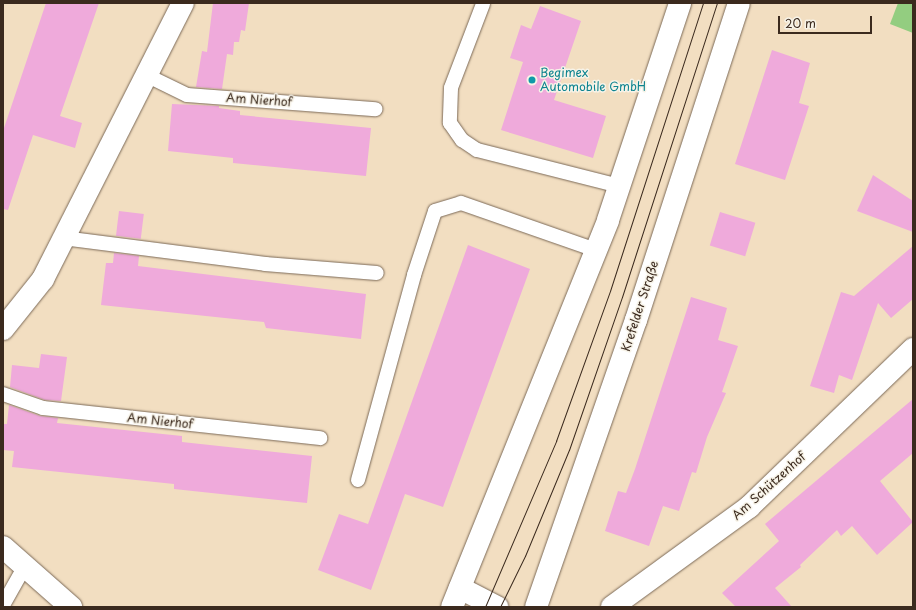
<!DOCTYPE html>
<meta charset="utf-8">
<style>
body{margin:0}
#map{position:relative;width:916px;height:610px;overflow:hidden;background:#f2dec1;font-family:"Playpen Sans",sans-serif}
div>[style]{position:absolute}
.green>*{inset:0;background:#93cd80}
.building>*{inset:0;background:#efaadb;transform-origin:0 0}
.roads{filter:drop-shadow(0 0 1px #7b6957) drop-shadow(0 0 1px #7b6957)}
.lane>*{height:14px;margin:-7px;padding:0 7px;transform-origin:7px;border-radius:7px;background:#fff}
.street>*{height:22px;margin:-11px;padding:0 11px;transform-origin:11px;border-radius:11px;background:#fff}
.secondary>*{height:22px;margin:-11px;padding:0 11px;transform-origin:11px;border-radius:11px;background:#fff}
.tram>*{height:1px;margin:-0.5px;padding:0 0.5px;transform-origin:0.5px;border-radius:0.5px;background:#3b2a1e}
.dots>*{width:11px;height:11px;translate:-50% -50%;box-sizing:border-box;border:2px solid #f7f3e8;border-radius:50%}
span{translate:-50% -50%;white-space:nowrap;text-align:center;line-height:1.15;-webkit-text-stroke:3px #f7f3e8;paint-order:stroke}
.culture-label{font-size:12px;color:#0d838f}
.left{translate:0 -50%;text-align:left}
.street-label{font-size:12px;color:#3b2a1e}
.frame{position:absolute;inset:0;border:4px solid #3b2a1e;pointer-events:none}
.scale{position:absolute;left:778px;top:16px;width:94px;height:18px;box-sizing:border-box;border:2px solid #3b2a1e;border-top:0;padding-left:5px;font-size:12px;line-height:14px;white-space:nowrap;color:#3b2a1e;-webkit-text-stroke:3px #f7f3e8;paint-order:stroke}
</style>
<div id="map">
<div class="green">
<i style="clip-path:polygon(898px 3px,913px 3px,913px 33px,890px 24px)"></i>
</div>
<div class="building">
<i style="clip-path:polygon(46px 3px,99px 3px,60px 116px,82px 123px,75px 148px,33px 135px,8px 210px,3px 209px,3px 131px)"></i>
<i style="clip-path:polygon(213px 3px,249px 3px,245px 31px,241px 30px,239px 42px,234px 42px,233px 55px,227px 54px,222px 89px,196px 87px,202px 51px,207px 52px)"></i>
<i style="clip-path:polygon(540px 6px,581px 21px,554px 100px,606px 116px,593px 158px,501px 130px,523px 62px,510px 58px,521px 25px,531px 29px)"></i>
<i style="clip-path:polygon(772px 50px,810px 63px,799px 103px,809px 106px,785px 180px,735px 164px)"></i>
<i style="clip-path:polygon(172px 104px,219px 106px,219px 108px,240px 111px,240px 115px,371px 128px,366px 176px,233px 163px,233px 158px,168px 151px)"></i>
<i style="clip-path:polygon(873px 175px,913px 201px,913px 232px,857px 211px)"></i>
<i style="left:119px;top:211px;width:25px;height:25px;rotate:7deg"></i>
<i style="left:720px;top:212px;width:37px;height:35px;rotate:17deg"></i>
<i style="clip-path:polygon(468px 245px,530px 269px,443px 507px,405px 494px,371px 590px,318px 570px,339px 514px,368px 524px)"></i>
<i style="clip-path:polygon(913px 246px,913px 299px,891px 318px,878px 303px,852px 380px,839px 375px,834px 393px,810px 386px,841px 292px,854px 296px)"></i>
<i style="clip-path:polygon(114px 253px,139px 256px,138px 266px,366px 294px,361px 339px,266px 328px,264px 322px,101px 305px,106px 263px,113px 263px)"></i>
<i style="clip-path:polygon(691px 297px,727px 308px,718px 340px,738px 346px,722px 392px,726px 393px,707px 437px,696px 473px,692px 472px,679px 511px,663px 506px,649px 546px,605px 531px,618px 491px,626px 493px,635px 469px)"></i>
<i style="clip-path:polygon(41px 354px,67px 357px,61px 401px,45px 400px,10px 387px,12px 365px,39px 368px)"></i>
<i style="clip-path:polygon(913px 399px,913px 453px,880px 481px,913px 522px,877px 555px,852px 526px,841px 536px,837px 530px,800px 565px,801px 567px,775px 588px,792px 607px,736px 607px,722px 593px,779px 541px,765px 524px)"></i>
<i style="clip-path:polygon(9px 405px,40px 416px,58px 418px,57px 423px,182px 436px,182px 442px,312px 456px,307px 503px,174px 489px,174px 484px,12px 467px,14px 451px,3px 450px,3px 424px,7px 424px)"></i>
</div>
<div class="roads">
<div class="lane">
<i style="left:483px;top:4px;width:90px;rotate:110.9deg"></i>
<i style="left:451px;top:88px;width:35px;rotate:92deg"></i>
<i style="left:450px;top:123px;width:21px;rotate:55deg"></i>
<i style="left:462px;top:140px;width:18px;rotate:34deg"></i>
<i style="left:477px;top:150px;width:146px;rotate:14.2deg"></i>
<i style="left:148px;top:76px;width:43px;rotate:26deg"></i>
<i style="left:187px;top:95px;width:189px;rotate:4.3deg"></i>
<i style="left:63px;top:238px;width:204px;rotate:7.3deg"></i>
<i style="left:265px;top:264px;width:112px;rotate:4.6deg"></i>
<i style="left:3px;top:394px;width:42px;rotate:19.3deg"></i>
<i style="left:43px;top:408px;width:279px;rotate:6.2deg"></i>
<i style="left:358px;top:480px;width:213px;rotate:-74.7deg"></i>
<i style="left:414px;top:275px;width:67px;rotate:-71.8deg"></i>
<i style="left:435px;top:211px;width:27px;rotate:-17deg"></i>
<i style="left:461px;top:203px;width:143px;rotate:19.2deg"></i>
<i style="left:3px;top:605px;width:45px;rotate:-60.6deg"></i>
</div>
<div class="street">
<i style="left:3px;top:329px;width:64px;rotate:-51.3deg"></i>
<i style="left:43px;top:279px;width:309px;rotate:-63.1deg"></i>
<i style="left:3px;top:547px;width:91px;rotate:41.4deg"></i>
<i style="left:460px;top:588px;width:42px;rotate:27.2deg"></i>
<i style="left:612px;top:607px;width:170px;rotate:-36.1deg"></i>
<i style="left:749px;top:507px;width:228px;rotate:-43.9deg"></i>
</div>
<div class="secondary">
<i style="left:452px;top:607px;width:417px;rotate:-68deg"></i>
<i style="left:608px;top:220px;width:229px;rotate:-71.6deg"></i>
<i style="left:536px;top:607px;width:304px;rotate:-70.8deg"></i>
<i style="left:636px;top:320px;width:333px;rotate:-72deg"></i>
</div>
</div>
<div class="tram">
<i style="left:485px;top:607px;width:181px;rotate:-66.8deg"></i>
<i style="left:556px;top:441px;width:159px;rotate:-70.2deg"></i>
<i style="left:610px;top:291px;width:303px;rotate:-72.1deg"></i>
<i style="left:500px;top:607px;width:57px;rotate:-63.9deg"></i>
<i style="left:525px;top:556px;width:115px;rotate:-67.5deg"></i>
<i style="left:569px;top:450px;width:162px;rotate:-70.9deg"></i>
<i style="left:622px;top:297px;width:309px;rotate:-72.1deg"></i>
</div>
<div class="dots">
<i style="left:532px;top:80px;background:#0f9aa8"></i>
</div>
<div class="culture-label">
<span class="left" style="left:540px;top:80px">Begimex<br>Automobile GmbH</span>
</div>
<div class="street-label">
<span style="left:259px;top:100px;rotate:4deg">Am Nierhof</span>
<span style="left:640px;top:306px;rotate:-72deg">Krefelder Straße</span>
<span style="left:160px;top:421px;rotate:6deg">Am Nierhof</span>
<span style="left:769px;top:486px;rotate:-42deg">Am Schützenhof</span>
</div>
<div class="frame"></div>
<div class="scale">20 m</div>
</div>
